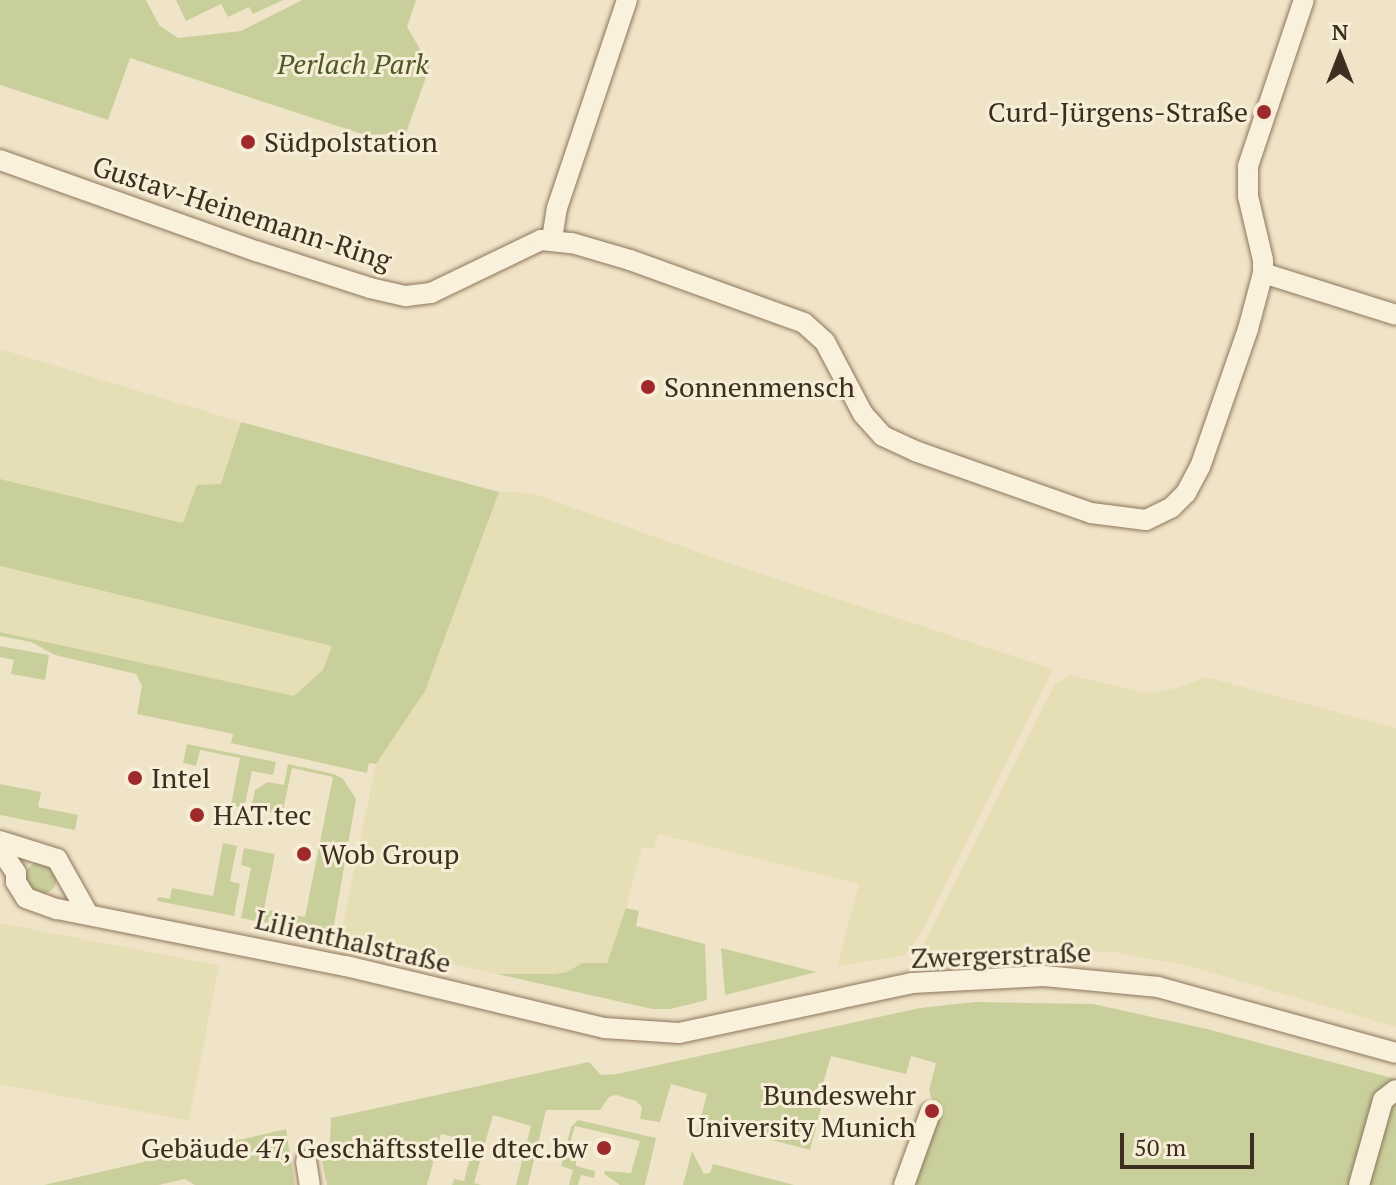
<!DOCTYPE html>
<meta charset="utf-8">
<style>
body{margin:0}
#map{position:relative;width:1396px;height:1185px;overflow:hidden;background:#f0e4c8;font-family:"PT Serif",serif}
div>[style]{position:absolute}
.farmland>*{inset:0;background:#e6deb5;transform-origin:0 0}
.green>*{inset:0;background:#c9cf9b}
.round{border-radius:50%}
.roads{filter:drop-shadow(0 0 2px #8d765c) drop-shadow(0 0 2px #8d765c)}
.minor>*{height:20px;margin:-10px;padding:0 10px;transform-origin:10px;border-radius:10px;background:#faf1dc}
.dots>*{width:22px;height:22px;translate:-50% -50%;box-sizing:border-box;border:4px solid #f7eed8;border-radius:50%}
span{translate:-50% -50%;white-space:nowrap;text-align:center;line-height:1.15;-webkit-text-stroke:6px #f7eed8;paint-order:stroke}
.park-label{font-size:28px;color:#4d5a26;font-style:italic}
.poi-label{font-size:28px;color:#3d2e20}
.right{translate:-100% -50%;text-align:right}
.left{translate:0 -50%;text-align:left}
.street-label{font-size:28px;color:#3d2e20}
.north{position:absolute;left:1300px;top:16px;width:80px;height:80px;-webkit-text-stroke:6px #f7eed8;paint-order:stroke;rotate:0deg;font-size:22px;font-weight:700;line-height:32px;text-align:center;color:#3d2e20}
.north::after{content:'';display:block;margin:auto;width:28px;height:36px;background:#3d2e20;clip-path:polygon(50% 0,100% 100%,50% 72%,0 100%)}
.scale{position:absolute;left:1120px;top:1133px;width:134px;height:36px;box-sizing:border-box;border:4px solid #3d2e20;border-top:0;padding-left:10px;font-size:24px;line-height:28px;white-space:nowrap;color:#3d2e20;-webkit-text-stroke:6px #f7eed8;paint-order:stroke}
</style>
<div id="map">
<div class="farmland">
<i style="clip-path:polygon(0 349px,241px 422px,221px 485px,184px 523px,0 479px)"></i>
<i style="clip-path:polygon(499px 492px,532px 493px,734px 565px,1053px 669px,921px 933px,905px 955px,837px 966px,859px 884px,658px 834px,654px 849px,642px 847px,626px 908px,607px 963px,582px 963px,567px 972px,553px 974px,497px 974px,340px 938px,376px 764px,425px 691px)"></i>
<i style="clip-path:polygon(0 566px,332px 646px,331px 656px,323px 670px,294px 697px,0 632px)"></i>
<i style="clip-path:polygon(1070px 675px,1146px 693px,1177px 688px,1206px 677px,1396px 728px,1396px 1027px,1185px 965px,1113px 952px,1029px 949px,919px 954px,1055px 684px)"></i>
<i style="left:0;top:923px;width:223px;height:158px;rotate:11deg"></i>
</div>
<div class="green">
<i style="clip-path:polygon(0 0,146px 0,159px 25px,178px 38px,241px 31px,302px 0,416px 0,407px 27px,430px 66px,406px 133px,365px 135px,130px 58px,108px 120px,0 85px)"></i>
<i style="clip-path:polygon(176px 0,283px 0,253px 14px,249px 7px,228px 17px,221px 4px,186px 21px)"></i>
<i style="clip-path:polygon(241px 422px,499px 492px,425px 691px,376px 764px,369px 763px,367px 773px,231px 743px,233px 734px,137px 714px,142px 686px,136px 674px,55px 655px,31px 642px,0 636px,0 632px,294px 696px,323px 670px,332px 646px,0 566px,0 479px,183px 523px,197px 485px,221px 484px)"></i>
<i style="clip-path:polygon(0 646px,49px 655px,45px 680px,11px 674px,14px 660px,0 657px)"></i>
<i style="clip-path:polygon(187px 744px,276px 762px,273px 775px,252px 771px,244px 808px,231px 805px,240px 758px,200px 750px,196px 766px,183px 763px)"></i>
<i style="clip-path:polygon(288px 764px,334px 774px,343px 779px,356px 799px,332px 936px,241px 918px,251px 868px,241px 865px,244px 848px,275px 854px,264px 909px,305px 917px,333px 777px,292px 768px,282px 815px,251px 809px,255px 790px,268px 782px,284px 785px)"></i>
<i style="clip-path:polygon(0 784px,41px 792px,38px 807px,78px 815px,75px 830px,0 815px)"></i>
<i style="clip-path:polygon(223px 843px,237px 846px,230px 881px,240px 884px,234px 916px,157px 901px,158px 897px,170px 899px,172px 888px,213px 896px)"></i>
<i class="round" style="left:25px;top:862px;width:32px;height:32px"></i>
<i style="clip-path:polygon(626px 908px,639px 911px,636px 926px,705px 944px,707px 1000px,670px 1009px,652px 1009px,497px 974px,553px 974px,567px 972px,582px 963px,607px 963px)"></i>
<i style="clip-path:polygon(721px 948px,816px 972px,725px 995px)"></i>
<i style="clip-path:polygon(975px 1002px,1093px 1004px,1207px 1029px,1396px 1079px,1396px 1185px,916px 1185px,934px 1107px,929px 1090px,936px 1063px,911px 1056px,906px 1074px,831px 1056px,823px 1084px,827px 1086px,810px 1150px,718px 1126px,715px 1137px,697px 1132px,707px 1094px,671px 1084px,660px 1122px,640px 1119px,642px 1107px,636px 1101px,616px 1095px,609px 1097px,600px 1110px,546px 1110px,528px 1185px,516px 1185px,531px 1126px,493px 1115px,474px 1183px,481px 1185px,452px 1185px,454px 1179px,464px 1181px,474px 1142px,441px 1134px,427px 1185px,327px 1185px,319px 1147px,330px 1143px,331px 1118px,589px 1062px,601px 1075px,617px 1074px,920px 1008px)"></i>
<i style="clip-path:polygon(578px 1120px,656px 1138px,645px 1185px,620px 1185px,604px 1174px,605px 1171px,631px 1173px,640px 1141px,575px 1126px,566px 1157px,576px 1161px,576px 1166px,595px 1171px,594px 1178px,581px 1175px,578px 1185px,569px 1185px,573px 1170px,561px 1166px,571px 1127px)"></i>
<i style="clip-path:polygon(286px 1129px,295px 1185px,195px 1185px,185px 1179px,159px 1185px,44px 1185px)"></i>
<i style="clip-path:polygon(692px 1151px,704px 1174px,710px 1173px,713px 1164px,794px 1185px,683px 1185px)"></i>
</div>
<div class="roads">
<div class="minor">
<i style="left:0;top:160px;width:272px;rotate:19.6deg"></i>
<i style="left:256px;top:251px;width:120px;rotate:18deg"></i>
<i style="left:370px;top:288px;width:37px;rotate:13deg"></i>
<i style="left:406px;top:296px;width:25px;rotate:-7deg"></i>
<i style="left:431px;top:293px;width:122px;rotate:-25.7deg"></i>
<i style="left:541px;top:240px;width:31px;rotate:6deg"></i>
<i style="left:572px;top:243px;width:60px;rotate:16.3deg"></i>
<i style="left:630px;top:260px;width:185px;rotate:19.9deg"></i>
<i style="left:804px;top:323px;width:28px;rotate:42deg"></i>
<i style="left:825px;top:342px;width:81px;rotate:62.2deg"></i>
<i style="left:863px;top:414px;width:30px;rotate:48deg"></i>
<i style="left:883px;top:436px;width:35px;rotate:25deg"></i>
<i style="left:915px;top:451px;width:187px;rotate:19.4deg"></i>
<i style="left:1091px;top:513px;width:55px;rotate:7.3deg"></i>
<i style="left:1146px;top:520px;width:28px;rotate:-26deg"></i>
<i style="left:1171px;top:508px;width:21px;rotate:-45deg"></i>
<i style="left:1186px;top:493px;width:30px;rotate:-62deg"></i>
<i style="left:1200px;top:467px;width:146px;rotate:-70.8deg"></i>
<i style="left:1248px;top:329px;width:58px;rotate:-75deg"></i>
<i style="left:1263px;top:273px;width:13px;rotate:-90deg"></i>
<i style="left:1263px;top:260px;width:66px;rotate:-103.2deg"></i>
<i style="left:1248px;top:196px;width:30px;rotate:-90deg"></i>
<i style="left:1248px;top:166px;width:175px;rotate:-71.4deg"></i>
<i style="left:552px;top:239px;width:31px;rotate:-81deg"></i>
<i style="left:557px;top:208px;width:219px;rotate:-71.4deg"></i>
<i style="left:1263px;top:273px;width:139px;rotate:17.5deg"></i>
<i style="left:0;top:841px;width:60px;rotate:17.5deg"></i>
<i style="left:57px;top:859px;width:63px;rotate:60.6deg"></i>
<i style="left:0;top:849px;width:29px;rotate:56deg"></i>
<i style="left:16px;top:873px;width:9px;rotate:90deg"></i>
<i style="left:16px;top:882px;width:19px;rotate:58deg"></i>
<i style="left:26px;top:898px;width:33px;rotate:20deg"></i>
<i style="left:57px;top:909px;width:295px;rotate:11.2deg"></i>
<i style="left:346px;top:966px;width:265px;rotate:13.5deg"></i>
<i style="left:604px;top:1028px;width:75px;rotate:3.8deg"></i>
<i style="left:679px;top:1033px;width:238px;rotate:-12.1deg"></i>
<i style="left:912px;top:983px;width:132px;rotate:-3deg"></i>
<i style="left:1044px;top:976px;width:115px;rotate:5.5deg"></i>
<i style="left:1158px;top:987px;width:247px;rotate:15.5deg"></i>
<i style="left:306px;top:1161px;width:24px;rotate:81deg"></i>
<i style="left:904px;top:1185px;width:77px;rotate:-70.1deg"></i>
<i style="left:1359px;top:1185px;width:88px;rotate:-74.2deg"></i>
<i style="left:1383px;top:1100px;width:16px;rotate:-38deg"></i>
</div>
</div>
<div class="dots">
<i style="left:1264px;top:112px;background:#9e2a2b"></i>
<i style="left:248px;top:142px;background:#9e2a2b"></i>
<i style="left:648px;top:387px;background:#9e2a2b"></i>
<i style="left:135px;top:778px;background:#9e2a2b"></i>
<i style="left:197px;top:815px;background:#9e2a2b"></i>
<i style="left:304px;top:854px;background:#9e2a2b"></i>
<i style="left:932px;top:1111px;background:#9e2a2b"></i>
<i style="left:604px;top:1148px;background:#9e2a2b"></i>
</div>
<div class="park-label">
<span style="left:353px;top:64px">Perlach Park</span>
</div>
<div class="poi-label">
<span class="right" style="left:1248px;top:112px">Curd-Jürgens-Straße</span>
<span class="left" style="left:264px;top:142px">Südpolstation</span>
<span class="left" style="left:664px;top:387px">Sonnenmensch</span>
<span class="left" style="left:151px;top:778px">Intel</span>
<span class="left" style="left:213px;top:815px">HAT.tec</span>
<span class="left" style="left:320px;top:854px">Wob Group</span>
<span class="right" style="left:916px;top:1111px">Bundeswehr<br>University Munich</span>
<span class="right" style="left:588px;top:1148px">Gebäude 47, Geschäftsstelle dtec.bw</span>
</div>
<div class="street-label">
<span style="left:242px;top:213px;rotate:18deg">Gustav-Heinemann-Ring</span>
<span style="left:353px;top:941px;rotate:13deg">Lilienthalstraße</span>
<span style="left:1001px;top:955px;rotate:-2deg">Zwergerstraße</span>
</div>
<div class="north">N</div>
<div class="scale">50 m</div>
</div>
